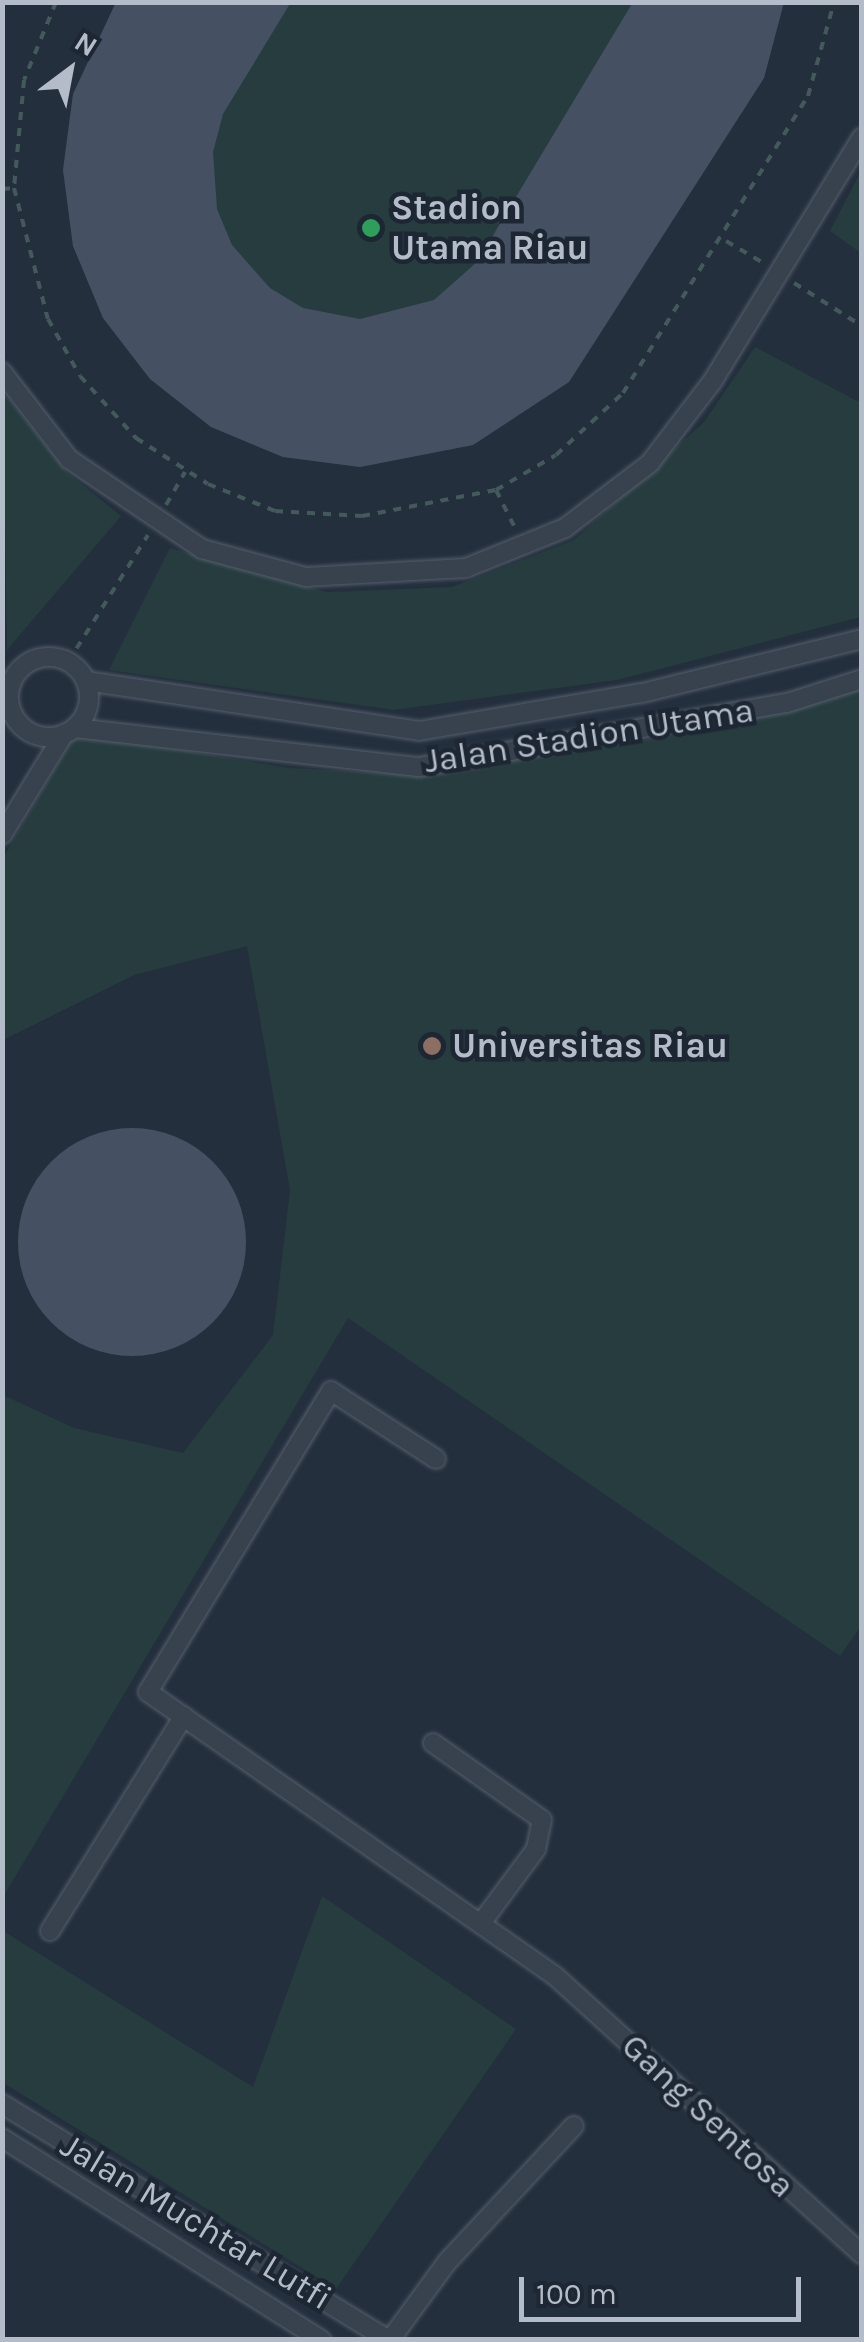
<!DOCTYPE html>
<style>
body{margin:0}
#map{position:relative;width:864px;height:2342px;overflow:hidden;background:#242f3e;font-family:Karla,sans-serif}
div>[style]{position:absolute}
.green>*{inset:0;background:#263c3f}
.building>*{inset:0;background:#455162}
.round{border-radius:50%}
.path>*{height:4px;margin-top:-2px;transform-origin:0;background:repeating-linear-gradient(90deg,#44595c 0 8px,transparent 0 16px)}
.roads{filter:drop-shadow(0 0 2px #565f6c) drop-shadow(0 0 2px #565f6c)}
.minor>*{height:18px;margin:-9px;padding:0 9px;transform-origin:9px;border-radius:9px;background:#38414e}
.minor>.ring{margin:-9px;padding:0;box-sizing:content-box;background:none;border:18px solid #38414e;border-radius:50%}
.dots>*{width:28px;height:28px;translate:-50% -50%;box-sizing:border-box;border:5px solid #1d2633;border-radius:50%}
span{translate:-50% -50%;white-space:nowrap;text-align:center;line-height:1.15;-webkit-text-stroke:9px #1d2633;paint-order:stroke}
.poi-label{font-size:35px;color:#b4bcc9;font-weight:700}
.left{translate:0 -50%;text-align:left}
.street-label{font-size:35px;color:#b4bcc9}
.frame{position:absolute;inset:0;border:5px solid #b4bcc9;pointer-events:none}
.north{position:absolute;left:20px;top:20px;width:100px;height:100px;-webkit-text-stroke:8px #1d2633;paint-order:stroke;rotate:32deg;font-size:28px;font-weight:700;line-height:40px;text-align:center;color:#b4bcc9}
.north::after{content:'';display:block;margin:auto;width:35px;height:45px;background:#b4bcc9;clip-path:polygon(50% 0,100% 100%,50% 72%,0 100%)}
.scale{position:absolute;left:519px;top:2277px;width:282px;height:45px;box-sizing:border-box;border:5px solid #b4bcc9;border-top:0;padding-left:12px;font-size:30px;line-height:35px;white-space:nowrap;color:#b4bcc9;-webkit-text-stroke:8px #1d2633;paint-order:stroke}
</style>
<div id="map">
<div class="green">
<i style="clip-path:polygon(116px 3px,784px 3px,764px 78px,569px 382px,473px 445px,360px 467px,283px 457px,211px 427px,150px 379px,103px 318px,73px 246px,63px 170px,73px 94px)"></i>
<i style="clip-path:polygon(861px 171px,861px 253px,830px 231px)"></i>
<i style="clip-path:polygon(755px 347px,861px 403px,861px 617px,617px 680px,393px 710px,109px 670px,170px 548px,327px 592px,452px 587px,574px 540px,704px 422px)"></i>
<i style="clip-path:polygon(3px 392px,68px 473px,121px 516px,7px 650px)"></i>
<i style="clip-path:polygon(861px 683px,861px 1626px,840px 1656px,348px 1318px,3px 1897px,3px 1395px,74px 1428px,183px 1453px,273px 1335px,290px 1190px,247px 946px,134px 975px,3px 1040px,3px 858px,76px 733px,289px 768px,420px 774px,695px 732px)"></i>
<i style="clip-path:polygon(322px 1896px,516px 2029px,336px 2289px,2px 2082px,3px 1931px,253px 2087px)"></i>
</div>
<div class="building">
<i style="clip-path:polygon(116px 2px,291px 2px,223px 114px,213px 152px,217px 209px,232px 245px,270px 288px,303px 308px,360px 319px,434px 300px,477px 262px,633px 2px,784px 2px,764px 78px,569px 382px,473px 445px,360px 467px,283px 457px,211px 427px,150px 379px,103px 318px,73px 246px,63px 170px,73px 94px)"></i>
<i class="round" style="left:18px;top:1128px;width:228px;height:228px"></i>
</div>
<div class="path">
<i style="left:56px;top:2px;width:84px;rotate:112.3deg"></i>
<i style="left:24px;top:80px;width:108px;rotate:95.3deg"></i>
<i style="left:14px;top:188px;width:135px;rotate:75.5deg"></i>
<i style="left:48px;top:319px;width:65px;rotate:60.7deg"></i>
<i style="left:80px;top:376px;width:84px;rotate:47.9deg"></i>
<i style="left:136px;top:438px;width:85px;rotate:32.6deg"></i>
<i style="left:208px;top:484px;width:72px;rotate:21.9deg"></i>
<i style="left:275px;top:511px;width:87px;rotate:3.3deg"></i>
<i style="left:362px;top:516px;width:136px;rotate:-11deg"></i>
<i style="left:496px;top:490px;width:69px;rotate:-30.3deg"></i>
<i style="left:556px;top:455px;width:91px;rotate:-42.8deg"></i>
<i style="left:623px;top:393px;width:350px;rotate:-58.1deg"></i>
<i style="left:808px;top:96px;width:98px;rotate:-74.5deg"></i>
<i style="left:2px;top:189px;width:12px;rotate:-5deg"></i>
<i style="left:726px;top:241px;width:45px;rotate:30.5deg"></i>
<i style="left:794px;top:283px;width:80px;rotate:32.3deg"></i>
<i style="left:496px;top:490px;width:45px;rotate:63.4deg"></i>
<i style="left:166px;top:505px;width:38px;rotate:-60deg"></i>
<i style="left:68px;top:662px;width:150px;rotate:-57.8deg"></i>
</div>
<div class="roads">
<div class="minor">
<i style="left:2px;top:372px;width:110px;rotate:52.4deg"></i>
<i style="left:69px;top:459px;width:161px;rotate:34.1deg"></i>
<i style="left:202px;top:549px;width:108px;rotate:15.1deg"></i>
<i style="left:306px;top:577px;width:160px;rotate:-3.2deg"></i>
<i style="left:466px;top:568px;width:107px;rotate:-22deg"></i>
<i style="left:565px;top:528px;width:107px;rotate:-37.4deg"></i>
<i style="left:650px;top:463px;width:102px;rotate:-52.6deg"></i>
<i style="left:712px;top:382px;width:287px;rotate:-58.5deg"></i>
<i class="ring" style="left:9px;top:657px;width:62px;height:62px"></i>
<i style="left:86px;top:681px;width:337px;rotate:8.5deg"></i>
<i style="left:419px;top:731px;width:226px;rotate:-9.7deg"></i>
<i style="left:642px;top:693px;width:227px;rotate:-13.8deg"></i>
<i style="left:75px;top:728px;width:346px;rotate:6.5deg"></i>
<i style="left:419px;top:767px;width:374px;rotate:-9.9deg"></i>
<i style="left:787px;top:703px;width:79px;rotate:-17.7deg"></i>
<i style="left:2px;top:835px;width:119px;rotate:-58.5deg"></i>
<i style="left:436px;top:1459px;width:125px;rotate:-147.1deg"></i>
<i style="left:331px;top:1391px;width:352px;rotate:121.3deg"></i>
<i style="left:148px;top:1692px;width:496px;rotate:34.9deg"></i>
<i style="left:555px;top:1976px;width:414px;rotate:42.2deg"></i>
<i style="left:433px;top:1743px;width:133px;rotate:35.2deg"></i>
<i style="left:542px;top:1820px;width:30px;rotate:102deg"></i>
<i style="left:536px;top:1849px;width:91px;rotate:126.5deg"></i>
<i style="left:50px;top:1931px;width:253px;rotate:-58.1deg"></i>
<i style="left:2px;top:2104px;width:453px;rotate:31.4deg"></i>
<i style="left:2px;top:2138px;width:378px;rotate:32.3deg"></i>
<i style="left:390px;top:2340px;width:97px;rotate:-53.8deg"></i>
<i style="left:447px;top:2262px;width:186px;rotate:-47deg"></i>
</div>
</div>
<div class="dots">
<i style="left:371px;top:228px;background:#2e9e5b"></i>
<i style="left:432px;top:1046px;background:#8d6e63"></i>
</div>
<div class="poi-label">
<span class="left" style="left:391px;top:228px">Stadion<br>Utama Riau</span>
<span class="left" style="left:452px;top:1046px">Universitas Riau</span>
</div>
<div class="street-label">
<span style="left:589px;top:736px;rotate:-9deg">Jalan Stadion Utama</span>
<span style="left:708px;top:2116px;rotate:43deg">Gang Sentosa</span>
<span style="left:196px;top:2222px;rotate:31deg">Jalan Muchtar Lutfi</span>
</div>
<div class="frame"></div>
<div class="north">N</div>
<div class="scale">100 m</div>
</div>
